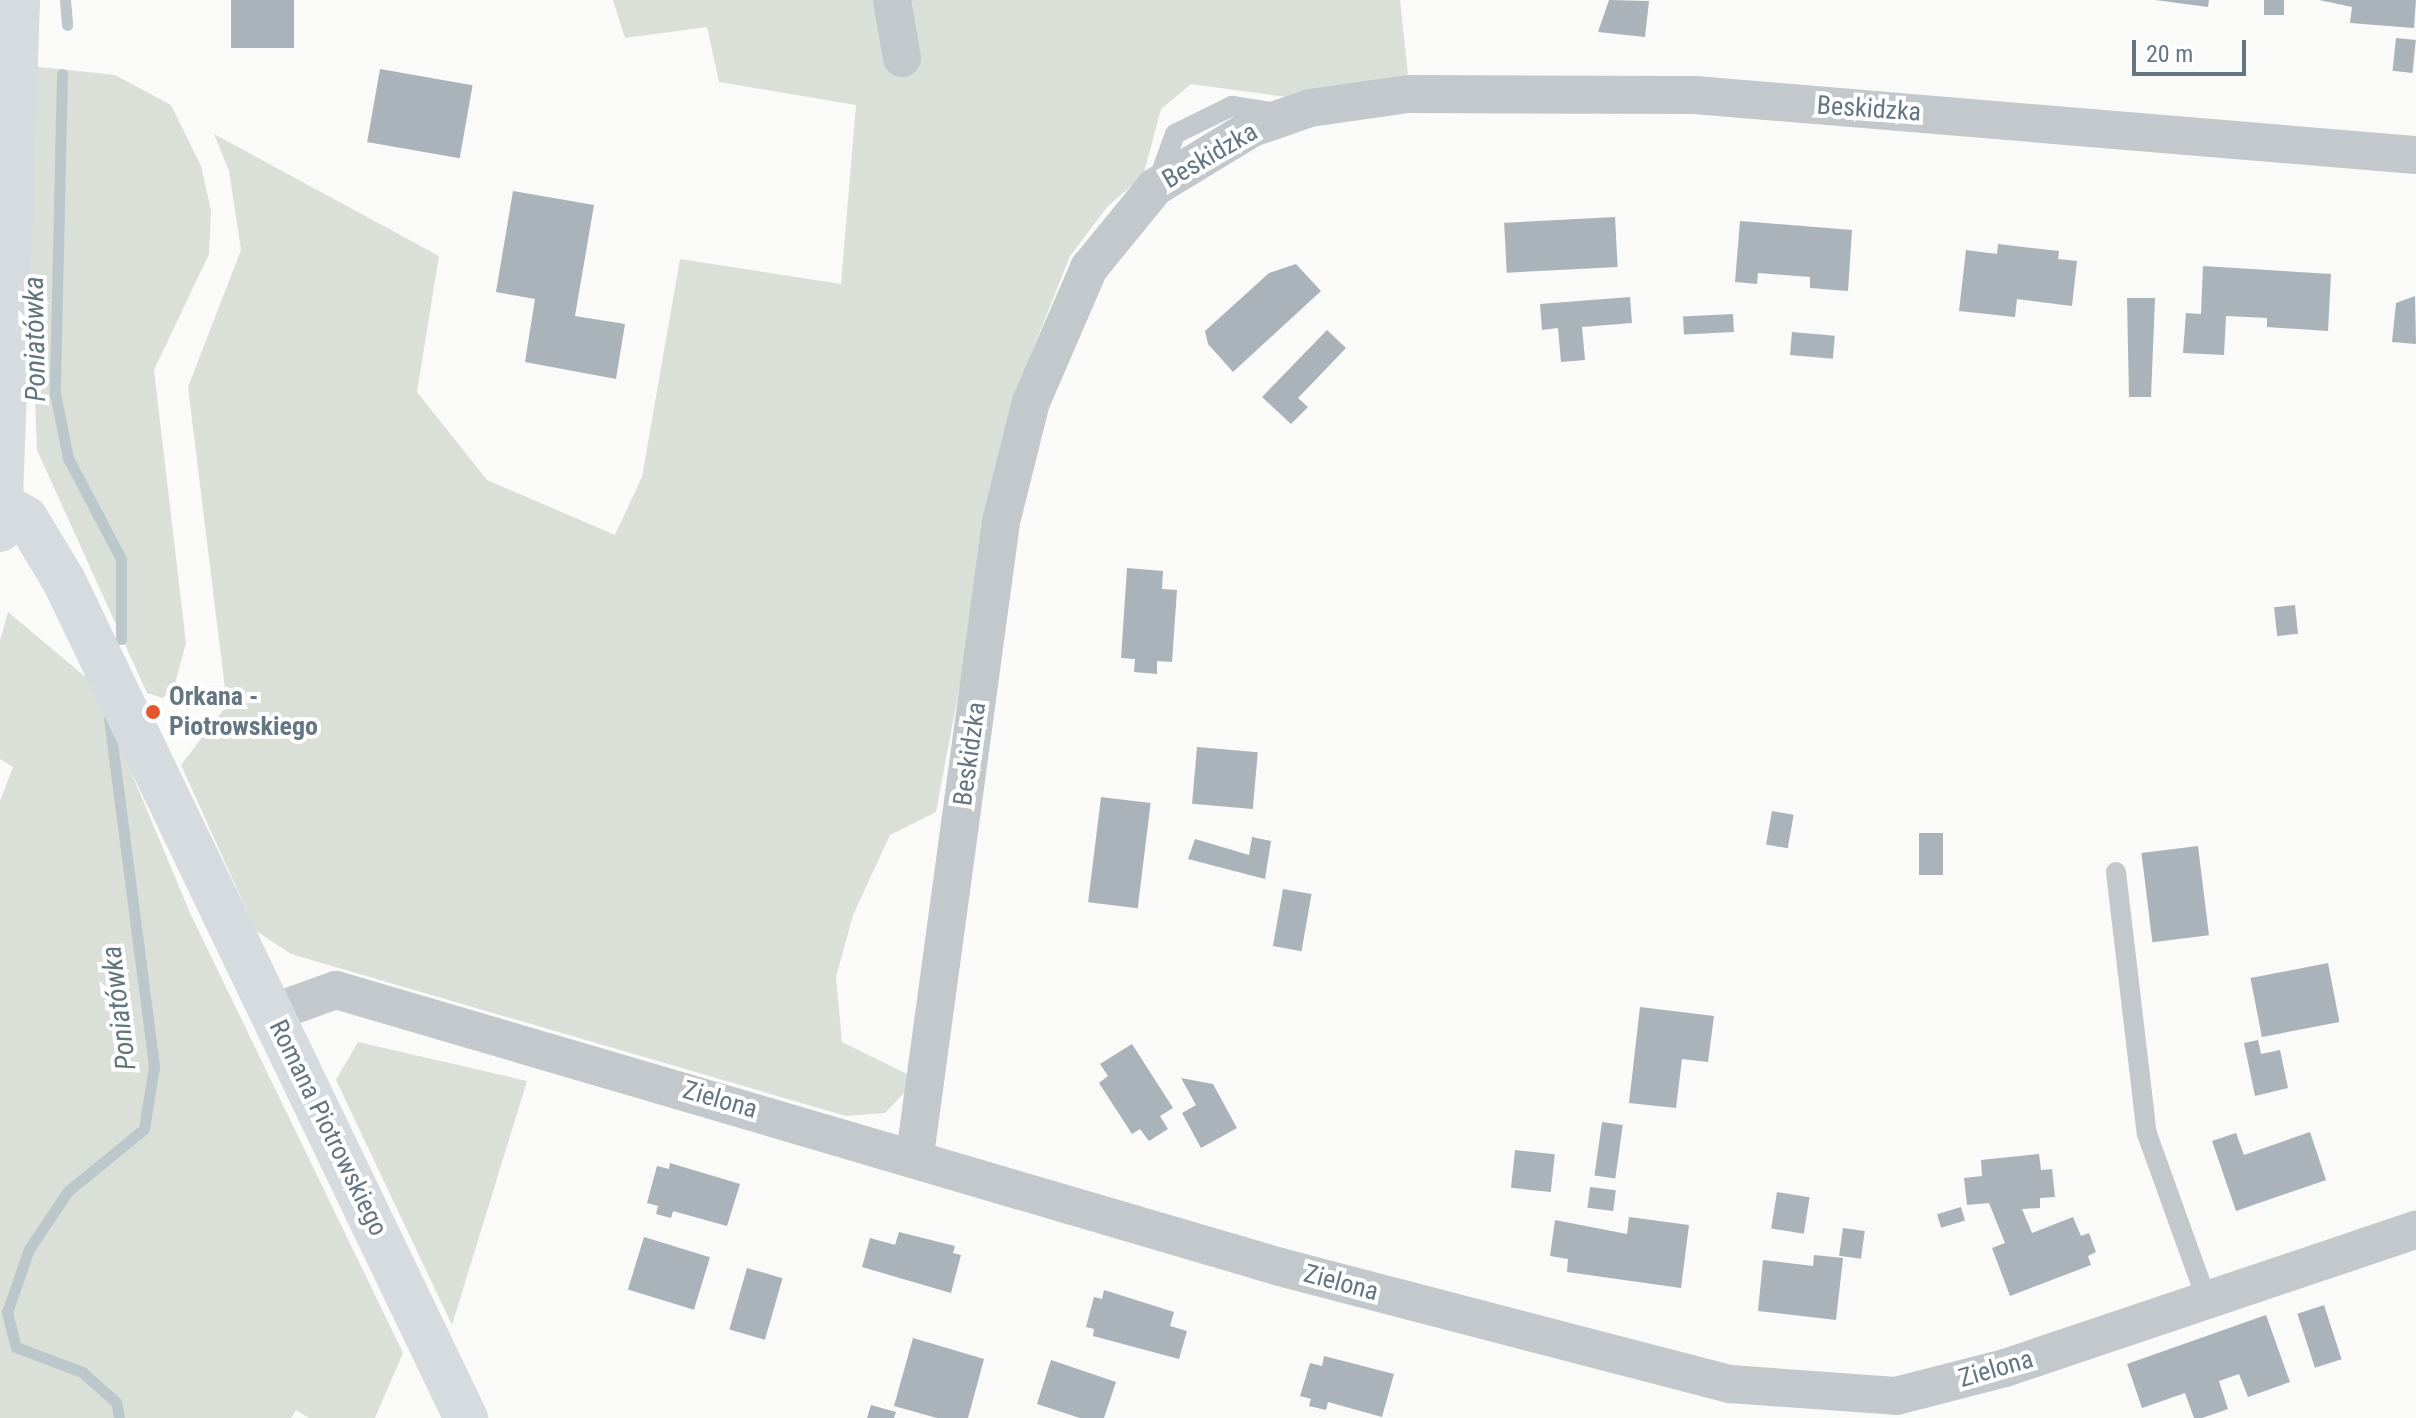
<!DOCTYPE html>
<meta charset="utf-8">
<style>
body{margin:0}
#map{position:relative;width:2416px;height:1418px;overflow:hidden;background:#fafaf8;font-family:"Roboto Condensed",sans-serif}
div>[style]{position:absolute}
.green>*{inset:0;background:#dadfd7}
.stream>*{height:11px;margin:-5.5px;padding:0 5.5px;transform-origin:5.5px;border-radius:5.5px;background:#bbc7cb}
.building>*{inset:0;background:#aab3b9;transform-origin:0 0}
.lane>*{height:20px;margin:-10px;padding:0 10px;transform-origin:10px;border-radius:10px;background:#c3c8cc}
.street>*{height:38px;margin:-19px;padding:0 19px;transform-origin:19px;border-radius:19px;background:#c3c8cc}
.secondary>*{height:44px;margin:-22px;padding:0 22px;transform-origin:22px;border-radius:22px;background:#d6dbdf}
.dots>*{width:22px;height:22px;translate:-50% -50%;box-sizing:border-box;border:4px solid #fff;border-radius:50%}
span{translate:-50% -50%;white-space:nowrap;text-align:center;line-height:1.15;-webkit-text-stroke:8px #fff;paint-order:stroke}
.street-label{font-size:26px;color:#657683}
.poi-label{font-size:26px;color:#657683;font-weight:700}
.left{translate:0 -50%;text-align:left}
.water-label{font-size:28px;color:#60757c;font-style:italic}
.scale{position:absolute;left:2132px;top:40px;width:114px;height:36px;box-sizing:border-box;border:4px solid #657683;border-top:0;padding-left:10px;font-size:24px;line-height:28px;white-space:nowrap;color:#657683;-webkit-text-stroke:6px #fff;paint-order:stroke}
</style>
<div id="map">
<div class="green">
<i style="clip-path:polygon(613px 0,1400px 0,1408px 74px,1301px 99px,1191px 84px,1161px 109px,1143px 176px,1108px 206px,1070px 256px,1014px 397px,936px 812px,890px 835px,853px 915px,836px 977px,842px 1042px,907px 1074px,906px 1091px,885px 1113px,846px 1116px,291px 954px,256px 931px,181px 765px,227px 705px,188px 387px,241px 250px,229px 171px,214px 134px,439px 256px,417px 392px,487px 480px,615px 535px,642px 477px,680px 259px,841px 284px,856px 105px,719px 82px,707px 27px,625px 38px)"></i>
<i style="clip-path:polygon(30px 66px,115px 75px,171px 105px,201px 166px,211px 210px,209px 254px,154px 370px,186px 643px,175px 684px,163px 698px,147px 693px,37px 450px,28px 223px)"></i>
<i style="clip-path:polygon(8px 612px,88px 679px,109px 719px,190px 913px,403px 1353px,375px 1418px,309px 1418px,296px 1410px,291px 1418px,0 1418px,0 801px,13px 767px,0 759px,0 641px)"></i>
<i style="clip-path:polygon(358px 1042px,527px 1081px,452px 1325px,336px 1080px)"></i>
</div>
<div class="stream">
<i style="left:65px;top:0;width:25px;rotate:85deg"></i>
<i style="left:62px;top:74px;width:319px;rotate:91.3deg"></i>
<i style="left:55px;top:393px;width:66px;rotate:78.7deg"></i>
<i style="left:68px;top:458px;width:114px;rotate:62.3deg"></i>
<i style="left:121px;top:559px;width:80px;rotate:90deg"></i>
<i style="left:109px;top:719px;width:351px;rotate:82.6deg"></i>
<i style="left:154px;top:1067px;width:63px;rotate:99.2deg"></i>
<i style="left:144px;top:1129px;width:98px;rotate:140.8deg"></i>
<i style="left:68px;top:1191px;width:70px;rotate:123.9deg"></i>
<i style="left:29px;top:1249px;width:67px;rotate:109.2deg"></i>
<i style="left:7px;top:1312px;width:36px;rotate:76deg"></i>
<i style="left:16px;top:1347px;width:71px;rotate:20.7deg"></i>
<i style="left:82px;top:1372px;width:45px;rotate:41.4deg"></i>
<i style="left:116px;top:1402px;width:16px;rotate:79deg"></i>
</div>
<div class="building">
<i style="left:231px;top:0;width:63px;height:48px"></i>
<i style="clip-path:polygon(1609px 0,1649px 1px,1645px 37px,1598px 32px)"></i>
<i style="clip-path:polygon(2155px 0,2209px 0,2208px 7px)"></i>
<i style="left:2264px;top:0;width:20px;height:15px"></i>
<i style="clip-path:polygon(2319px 0,2416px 0,2414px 28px,2350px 23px,2352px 7px)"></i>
<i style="left:2396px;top:38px;width:20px;height:33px;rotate:6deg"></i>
<i style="left:380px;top:69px;width:94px;height:74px;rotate:10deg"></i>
<i style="clip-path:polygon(513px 191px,594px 205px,575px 316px,625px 324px,616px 379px,525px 362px,535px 299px,496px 292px)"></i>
<i style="left:1615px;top:217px;width:50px;height:111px;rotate:87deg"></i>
<i style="clip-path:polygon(1740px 221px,1852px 230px,1848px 291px,1810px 288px,1810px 277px,1758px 273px,1757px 284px,1735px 282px)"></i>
<i style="clip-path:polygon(1998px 244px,2059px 251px,2058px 259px,2077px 261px,2072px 306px,2017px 299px,2015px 317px,1959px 311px,1966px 250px,1997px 254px)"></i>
<i style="clip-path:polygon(1296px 264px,1321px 291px,1233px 372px,1208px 344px,1205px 331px,1269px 273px)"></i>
<i style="clip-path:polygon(2203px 266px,2331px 274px,2328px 331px,2267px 327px,2267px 318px,2226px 316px,2224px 355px,2183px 353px,2186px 313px,2201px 314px)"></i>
<i style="clip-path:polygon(2415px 296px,2416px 344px,2392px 342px,2396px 303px)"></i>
<i style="clip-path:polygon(1630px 297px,1632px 323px,1582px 327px,1585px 360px,1561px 362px,1558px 328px,1542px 330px,1540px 304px)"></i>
<i style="clip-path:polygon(2127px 298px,2155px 298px,2151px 397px,2129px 397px)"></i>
<i style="left:1733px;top:314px;width:18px;height:50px;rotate:87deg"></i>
<i style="clip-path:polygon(1327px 330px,1346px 348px,1298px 398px,1308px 407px,1291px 424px,1262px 397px)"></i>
<i style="left:1792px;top:332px;width:43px;height:23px;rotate:5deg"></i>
<i style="clip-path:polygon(1127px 568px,1163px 571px,1162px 589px,1177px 590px,1172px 662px,1157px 661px,1157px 674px,1134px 672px,1135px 659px,1121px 658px)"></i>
<i style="left:2295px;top:605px;width:29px;height:21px;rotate:84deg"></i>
<i style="left:1197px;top:747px;width:61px;height:57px;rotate:5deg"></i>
<i style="left:1101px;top:797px;width:50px;height:106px;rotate:7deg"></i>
<i style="left:1772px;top:811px;width:22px;height:34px;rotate:10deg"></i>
<i style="left:1919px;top:833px;width:24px;height:42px"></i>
<i style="clip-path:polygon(1252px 837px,1271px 841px,1265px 879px,1188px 859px,1195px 839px,1249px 855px)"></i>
<i style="left:2198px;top:846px;width:90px;height:57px;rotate:83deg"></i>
<i style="left:1283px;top:889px;width:29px;height:58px;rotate:10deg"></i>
<i style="left:2328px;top:963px;width:60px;height:79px;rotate:79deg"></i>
<i style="clip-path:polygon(1640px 1007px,1714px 1016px,1708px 1062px,1682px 1059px,1676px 1108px,1629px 1103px)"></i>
<i style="clip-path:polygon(2258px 1040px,2261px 1054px,2280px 1050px,2288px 1088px,2255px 1096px,2244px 1043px)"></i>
<i style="clip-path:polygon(1132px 1044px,1173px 1108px,1160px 1116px,1168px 1129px,1149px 1141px,1140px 1129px,1132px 1134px,1099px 1083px,1108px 1076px,1100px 1064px)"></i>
<i style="clip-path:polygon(1181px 1078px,1213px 1084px,1237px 1128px,1201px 1148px,1182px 1113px,1196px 1105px)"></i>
<i style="left:1602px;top:1122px;width:21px;height:54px;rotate:8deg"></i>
<i style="clip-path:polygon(2310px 1132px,2326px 1180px,2236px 1211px,2212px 1141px,2236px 1133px,2244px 1155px)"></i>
<i style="left:1515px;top:1150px;width:40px;height:38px;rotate:6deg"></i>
<i style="clip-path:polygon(2039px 1154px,2041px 1170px,2052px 1169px,2055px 1197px,2040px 1198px,2040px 1208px,2022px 1209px,2032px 1233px,2073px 1217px,2081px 1236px,2089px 1233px,2096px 1252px,2088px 1256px,2091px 1265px,2010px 1296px,1992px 1248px,2005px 1243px,1989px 1203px,1967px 1205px,1964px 1178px,1982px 1176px,1981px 1160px)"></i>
<i style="clip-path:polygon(670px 1163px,740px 1184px,727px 1226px,673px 1211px,671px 1218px,656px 1214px,658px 1206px,647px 1203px,657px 1166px,669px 1169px)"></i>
<i style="left:1590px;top:1187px;width:26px;height:21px;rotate:7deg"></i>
<i style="left:1777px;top:1192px;width:33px;height:37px;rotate:9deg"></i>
<i style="left:1961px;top:1207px;width:14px;height:25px;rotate:73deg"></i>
<i style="clip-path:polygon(1629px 1217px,1689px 1225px,1681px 1288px,1567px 1272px,1568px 1259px,1550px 1256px,1555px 1220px,1627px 1234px)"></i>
<i style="left:1843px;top:1228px;width:22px;height:28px;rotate:8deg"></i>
<i style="clip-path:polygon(899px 1232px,955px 1246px,953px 1253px,961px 1255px,951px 1293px,862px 1267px,870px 1238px,895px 1245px)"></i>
<i style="left:644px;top:1237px;width:69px;height:55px;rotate:17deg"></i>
<i style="clip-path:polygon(1814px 1255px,1843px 1258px,1836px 1320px,1758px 1311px,1763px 1260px,1813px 1266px)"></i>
<i style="left:747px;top:1268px;width:37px;height:64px;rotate:16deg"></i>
<i style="clip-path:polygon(1104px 1290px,1174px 1312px,1170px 1326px,1187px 1331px,1179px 1359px,1093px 1336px,1094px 1329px,1086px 1327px,1094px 1297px,1102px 1299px)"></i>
<i style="left:2324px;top:1305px;width:57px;height:28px;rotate:72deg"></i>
<i style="clip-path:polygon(2266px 1315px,2290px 1382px,2248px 1397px,2239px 1374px,2219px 1381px,2228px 1409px,2202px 1418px,2194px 1418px,2185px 1393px,2142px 1408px,2127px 1364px)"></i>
<i style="clip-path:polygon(913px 1338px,984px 1359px,968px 1418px,937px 1418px,894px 1406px)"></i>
<i style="clip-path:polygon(1324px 1356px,1394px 1374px,1382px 1417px,1328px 1402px,1326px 1410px,1309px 1406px,1311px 1399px,1300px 1396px,1310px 1363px,1322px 1366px)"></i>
<i style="clip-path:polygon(1051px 1360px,1116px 1382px,1104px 1418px,1080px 1418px,1037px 1404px)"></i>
<i style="clip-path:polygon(871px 1405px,896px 1412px,894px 1418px,867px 1418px)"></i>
</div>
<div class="lane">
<i style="left:1158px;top:181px;width:50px;rotate:-70.1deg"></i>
<i style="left:1175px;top:134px;width:64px;rotate:-26.2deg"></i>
<i style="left:1232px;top:106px;width:46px;rotate:8.8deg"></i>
<i style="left:2116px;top:872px;width:264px;rotate:83.3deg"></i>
<i style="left:2147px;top:1134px;width:177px;rotate:70.2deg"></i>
</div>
<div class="street">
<i style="left:892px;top:0;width:59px;rotate:80.2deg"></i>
<i style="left:272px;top:1013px;width:68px;rotate:-19.8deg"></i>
<i style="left:336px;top:990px;width:984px;rotate:16.35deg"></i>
<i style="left:1280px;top:1267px;width:465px;rotate:14.6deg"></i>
<i style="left:1730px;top:1384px;width:166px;rotate:4.1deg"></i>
<i style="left:1896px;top:1396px;width:113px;rotate:-14.4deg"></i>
<i style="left:2005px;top:1368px;width:434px;rotate:-18.6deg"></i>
<i style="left:915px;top:1155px;width:639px;rotate:-82.26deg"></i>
<i style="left:1001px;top:522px;width:124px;rotate:-76deg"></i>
<i style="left:1031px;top:402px;width:146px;rotate:-66.6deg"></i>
<i style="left:1089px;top:268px;width:104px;rotate:-50.8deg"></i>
<i style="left:1155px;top:187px;width:114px;rotate:-31.3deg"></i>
<i style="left:1252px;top:128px;width:61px;rotate:-19deg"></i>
<i style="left:1310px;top:108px;width:99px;rotate:-8.1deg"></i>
<i style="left:1408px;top:94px;width:287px;rotate:0.2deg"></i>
<i style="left:1695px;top:95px;width:723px;rotate:4.76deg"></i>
</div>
<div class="secondary">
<i style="left:5px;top:506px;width:24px;rotate:30deg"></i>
<i style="left:26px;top:518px;width:74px;rotate:58.9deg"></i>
<i style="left:64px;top:581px;width:929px;rotate:64.35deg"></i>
<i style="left:0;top:530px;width:530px;rotate:-88.05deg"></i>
</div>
<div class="dots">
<i style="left:153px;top:712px;background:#e4572e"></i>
</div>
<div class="street-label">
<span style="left:1869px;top:109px;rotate:4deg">Beskidzka</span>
<span style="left:1210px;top:156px;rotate:-30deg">Beskidzka</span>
<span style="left:970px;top:754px;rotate:-82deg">Beskidzka</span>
<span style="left:720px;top:1100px;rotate:16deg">Zielona</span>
<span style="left:328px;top:1128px;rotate:64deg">Romana Piotrowskiego</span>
<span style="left:1341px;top:1283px;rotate:15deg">Zielona</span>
<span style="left:1996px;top:1369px;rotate:-16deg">Zielona</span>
</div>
<div class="poi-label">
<span class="left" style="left:169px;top:712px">Orkana -<br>Piotrowskiego</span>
</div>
<div class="water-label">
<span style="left:35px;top:339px;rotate:-91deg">Poniatówka</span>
<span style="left:119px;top:1008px;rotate:-97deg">Poniatówka</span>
</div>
<div class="scale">20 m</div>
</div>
